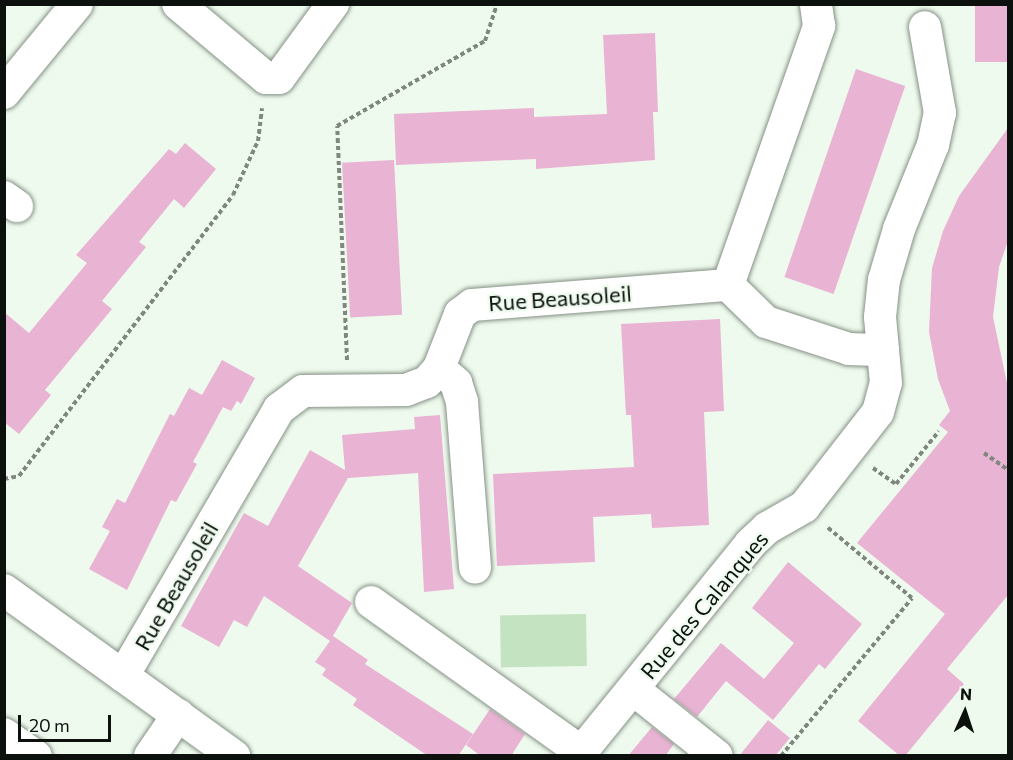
<!DOCTYPE html>
<style>
body{margin:0}
#map{position:relative;width:1013px;height:760px;overflow:hidden;background:#eefaed;font-family:Commissioner,sans-serif}
div>[style]{position:absolute}
.green>*{inset:0;background:#c4e3c1;transform-origin:0 0}
.building>*{inset:0;background:#e9b3d3;transform-origin:0 0}
.path>*{height:4px;margin-top:-2px;transform-origin:0;background:repeating-linear-gradient(90deg,#7f877f 0 4.5px,transparent 0 7.5px)}
.roads{filter:drop-shadow(0 0 2px #869186) drop-shadow(0 0 2px #869186)}
.minor>*{height:32px;margin:-16px;padding:0 16px;transform-origin:16px;border-radius:16px;background:#fff}
span{translate:-50% -50%;white-space:nowrap;text-align:center;line-height:1.15;-webkit-text-stroke:4.5px #eefaed;paint-order:stroke}
.street-label{font-size:22px;color:#0d110d}
.frame{position:absolute;inset:0;border:6px solid #0d110d;pointer-events:none}
.north{position:absolute;left:935px;top:682px;width:60px;height:60px;-webkit-text-stroke:4px #eefaed;paint-order:stroke;rotate:3deg;font-size:16px;font-weight:700;line-height:24px;text-align:center;color:#0d110d}
.north::after{content:'';display:block;margin:auto;width:21px;height:27px;background:#0d110d;clip-path:polygon(50% 0,100% 100%,50% 72%,0 100%)}
.scale{position:absolute;left:18px;top:715px;width:93px;height:27px;box-sizing:border-box;border:3px solid #0d110d;border-top:0;padding-left:8px;font-size:18px;line-height:21px;white-space:nowrap;color:#0d110d;-webkit-text-stroke:4px #eefaed;paint-order:stroke}
</style>
<div id="map">
<div class="green">
<i style="left:586px;top:614px;width:52px;height:86px;rotate:89deg"></i>
</div>
<div class="building">
<i style="left:975px;top:4px;width:33px;height:58px"></i>
<i style="clip-path:polygon(655px 33px,658px 112px,653px 112px,655px 160px,536px 169px,536px 159px,396px 165px,394px 114px,534px 108px,534px 117px,607px 114px,603px 35px)"></i>
<i style="left:856px;top:69px;width:52px;height:220px;rotate:19deg"></i>
<i style="clip-path:polygon(1008px 128px,1008px 241px,999px 267px,993px 317px,1008px 388px,1008px 595px,947px 669px,964px 684px,905px 756px,900px 756px,858px 721px,945px 614px,857px 543px,948px 432px,939px 425px,950px 411px,938px 379px,929px 332px,932px 268px,943px 231px,959px 196px)"></i>
<i style="clip-path:polygon(185px 143px,216px 169px,184px 208px,174px 199px,139px 242px,146px 247px,102px 301px,112px 309px,45px 390px,51px 395px,19px 434px,4px 422px,4px 312px,29px 333px,87px 263px,76px 255px,169px 149px,176px 154px)"></i>
<i style="left:394px;top:160px;width:155px;height:52px;rotate:87deg"></i>
<i style="clip-path:polygon(720px 319px,724px 411px,704px 412px,709px 525px,652px 528px,651px 514px,593px 517px,595px 562px,497px 566px,493px 474px,634px 467px,631px 415px,626px 415px,621px 324px)"></i>
<i style="clip-path:polygon(222px 360px,255px 378px,241px 404px,237px 401px,231px 411px,223px 407px,193px 462px,197px 464px,176px 502px,171px 500px,127px 590px,89px 569px,110px 531px,102px 527px,117px 499px,125px 503px,170px 414px,174px 416px,189px 388px,202px 395px)"></i>
<i style="clip-path:polygon(440px 415px,454px 589px,424px 592px,418px 473px,348px 478px,298px 566px,352px 603px,333px 636px,368px 660px,365px 664px,473px 734px,458px 756px,428px 756px,353px 705px,357px 699px,322px 675px,326px 669px,315px 662px,330px 641px,264px 596px,247px 627px,234px 620px,219px 647px,181px 626px,244px 513px,268px 526px,310px 450px,345px 470px,342px 435px,415px 429px,414px 417px)"></i>
<i style="clip-path:polygon(788px 562px,862px 624px,825px 669px,819px 664px,773px 720px,726px 681px,697px 717px,674px 699px,721px 643px,764px 679px,794px 643px,752px 608px)"></i>
<i style="clip-path:polygon(490px 709px,525px 734px,511px 756px,481px 756px,466px 745px)"></i>
<i style="clip-path:polygon(768px 720px,790px 738px,775px 756px,739px 756px)"></i>
<i style="clip-path:polygon(652px 727px,674px 744px,665px 756px,628px 756px)"></i>
</div>
<div class="path">
<i style="left:347px;top:360px;width:234px;rotate:-92.4deg"></i>
<i style="left:337px;top:126px;width:171px;rotate:-29.9deg"></i>
<i style="left:485px;top:41px;width:39px;rotate:-72deg"></i>
<i style="left:984px;top:453px;width:29px;rotate:35deg"></i>
<i style="left:873px;top:468px;width:28px;rotate:35deg"></i>
<i style="left:896px;top:484px;width:68px;rotate:-50.9deg"></i>
<i style="left:4px;top:479px;width:15px;rotate:-11deg"></i>
<i style="left:19px;top:476px;width:353px;rotate:-52.7deg"></i>
<i style="left:233px;top:195px;width:60px;rotate:-65.2deg"></i>
<i style="left:258px;top:141px;width:33px;rotate:-83deg"></i>
<i style="left:781px;top:756px;width:205px;rotate:-50.3deg"></i>
<i style="left:912px;top:598px;width:111px;rotate:-140.1deg"></i>
</div>
<div class="roads">
<div class="minor">
<i style="left:178px;top:4px;width:115px;rotate:40.1deg"></i>
<i style="left:266px;top:78px;width:13px"></i>
<i style="left:279px;top:78px;width:92px;rotate:-53.9deg"></i>
<i style="left:4px;top:93px;width:115px;rotate:-50.6deg"></i>
<i style="left:4px;top:197px;width:16px;rotate:35deg"></i>
<i style="left:728px;top:285px;width:53px;rotate:44.2deg"></i>
<i style="left:766px;top:322px;width:87px;rotate:18deg"></i>
<i style="left:849px;top:349px;width:34px;rotate:2deg"></i>
<i style="left:439px;top:368px;width:23px;rotate:41deg"></i>
<i style="left:456px;top:383px;width:20px;rotate:72deg"></i>
<i style="left:462px;top:402px;width:166px;rotate:85.5deg"></i>
<i style="left:4px;top:590px;width:284px;rotate:35.8deg"></i>
<i style="left:371px;top:602px;width:258px;rotate:35.5deg"></i>
<i style="left:123px;top:676px;width:309px;rotate:-59.7deg"></i>
<i style="left:279px;top:409px;width:30px;rotate:-37deg"></i>
<i style="left:303px;top:391px;width:103px;rotate:-0.6deg"></i>
<i style="left:406px;top:390px;width:22px;rotate:-21deg"></i>
<i style="left:427px;top:382px;width:18px;rotate:-49deg"></i>
<i style="left:439px;top:368px;width:58px;rotate:-68.7deg"></i>
<i style="left:460px;top:314px;width:15px;rotate:-37deg"></i>
<i style="left:472px;top:305px;width:257px;rotate:-4.5deg"></i>
<i style="left:728px;top:285px;width:275px;rotate:-70.6deg"></i>
<i style="left:819px;top:26px;width:22px;rotate:-98deg"></i>
<i style="left:633px;top:689px;width:107px;rotate:38.6deg"></i>
<i style="left:4px;top:734px;width:39px;rotate:35deg"></i>
<i style="left:150px;top:756px;width:50px;rotate:-55.7deg"></i>
<i style="left:578px;top:756px;width:273px;rotate:-50.9deg"></i>
<i style="left:750px;top:544px;width:23px;rotate:-43deg"></i>
<i style="left:767px;top:528px;width:43px;rotate:-29.6deg"></i>
<i style="left:804px;top:507px;width:120px;rotate:-52.1deg"></i>
<i style="left:878px;top:412px;width:30px;rotate:-75deg"></i>
<i style="left:886px;top:383px;width:66px;rotate:-95.2deg"></i>
<i style="left:880px;top:317px;width:37px;rotate:-84deg"></i>
<i style="left:884px;top:280px;width:53px;rotate:-73.6deg"></i>
<i style="left:899px;top:229px;width:91px;rotate:-68deg"></i>
<i style="left:933px;top:145px;width:33px;rotate:-78deg"></i>
<i style="left:940px;top:113px;width:87px;rotate:-99.9deg"></i>
</div>
</div>
<div class="street-label">
<span style="left:560px;top:298px;rotate:-4deg">Rue Beausoleil</span>
<span style="left:176px;top:586px;rotate:-60deg">Rue Beausoleil</span>
<span style="left:704px;top:605px;rotate:-50deg">Rue des Calanques</span>
</div>
<div class="frame"></div>
<div class="north">N</div>
<div class="scale">20 m</div>
</div>
